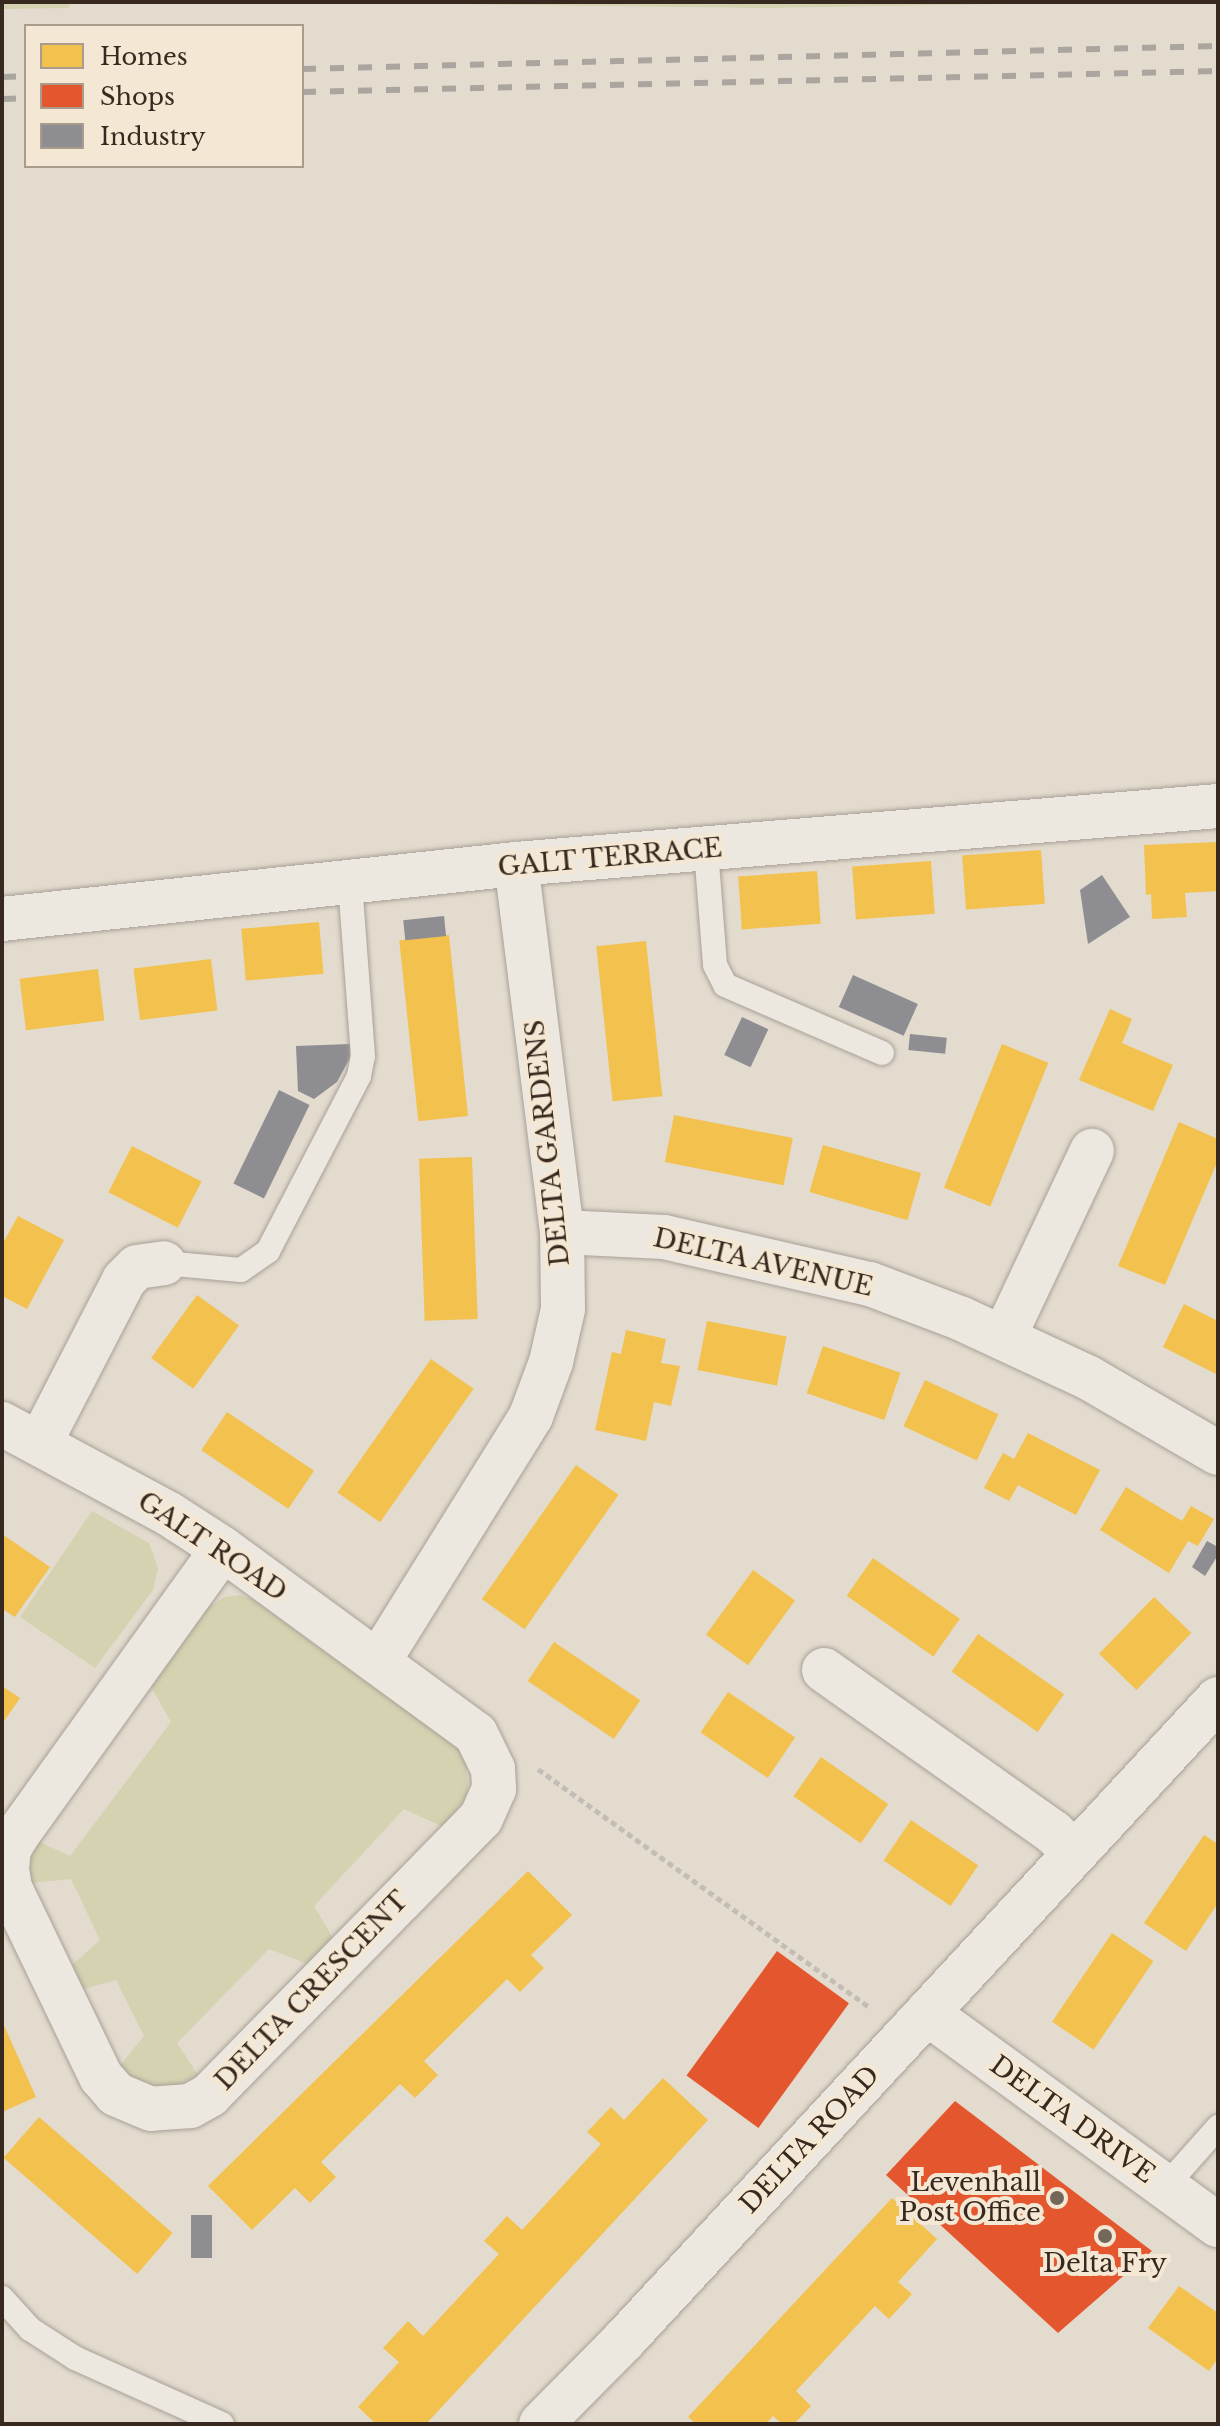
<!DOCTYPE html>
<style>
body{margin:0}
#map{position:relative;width:1220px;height:2426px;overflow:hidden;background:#e3dbce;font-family:"Libre Baskerville",serif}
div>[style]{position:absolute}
.green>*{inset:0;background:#d4d2b1}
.homes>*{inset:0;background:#f2c14e;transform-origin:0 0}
.shops>*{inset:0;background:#e4572e;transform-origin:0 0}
.industry>*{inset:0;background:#8d8d92;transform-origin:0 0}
.path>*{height:5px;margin-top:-2.5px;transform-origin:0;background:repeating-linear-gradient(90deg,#c4bdb6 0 6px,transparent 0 10px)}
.roads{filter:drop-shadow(0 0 2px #a8a097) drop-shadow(0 0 2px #a8a097)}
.lane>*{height:24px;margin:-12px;padding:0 12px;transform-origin:12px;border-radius:12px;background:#ece7df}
.street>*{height:44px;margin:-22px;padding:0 22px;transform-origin:22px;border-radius:22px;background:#ece7df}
.rail>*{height:6px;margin-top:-3px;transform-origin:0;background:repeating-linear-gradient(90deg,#aba59f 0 14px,transparent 0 28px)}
.dots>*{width:22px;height:22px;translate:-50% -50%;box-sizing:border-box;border:4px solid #f4e8d4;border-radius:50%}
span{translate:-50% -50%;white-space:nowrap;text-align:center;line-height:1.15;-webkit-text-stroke:8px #f4e8d4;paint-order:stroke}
.street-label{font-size:26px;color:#37291f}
.poi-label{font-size:26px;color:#37291f}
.right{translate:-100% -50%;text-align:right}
.frame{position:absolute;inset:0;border:4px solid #37291f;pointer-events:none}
.legend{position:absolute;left:24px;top:24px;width:280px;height:144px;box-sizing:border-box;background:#f4e8d4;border:2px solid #a89c8c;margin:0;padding:10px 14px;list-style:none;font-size:24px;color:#37291f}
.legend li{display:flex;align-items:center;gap:16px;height:40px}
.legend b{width:40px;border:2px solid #a89c8c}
</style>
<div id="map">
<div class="green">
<i style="clip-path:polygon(2px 2px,71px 2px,68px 8px,2px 9px)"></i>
<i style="clip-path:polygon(306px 2px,1127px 2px,763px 8px)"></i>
<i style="clip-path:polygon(92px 1511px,149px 1543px,158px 1568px,153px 1590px,95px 1668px,20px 1617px)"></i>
<i style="clip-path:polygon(240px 1595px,254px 1600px,457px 1747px,466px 1761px,468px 1790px,463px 1803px,443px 1827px,404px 1809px,314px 1906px,333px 1938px,308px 1964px,269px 1949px,177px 2043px,198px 2075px,172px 2089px,142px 2086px,118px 2068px,144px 2036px,116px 1980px,81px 1990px,70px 1967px,100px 1940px,71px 1879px,30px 1883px,27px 1850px,33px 1839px,70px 1856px,171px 1722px,150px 1685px,202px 1611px,225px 1597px)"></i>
</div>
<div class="homes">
<i style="clip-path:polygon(1218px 842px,1218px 891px,1185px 893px,1187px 917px,1152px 919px,1151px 894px,1146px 895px,1144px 845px)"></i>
<i style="left:1041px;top:850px;width:54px;height:79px;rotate:86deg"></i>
<i style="left:931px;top:861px;width:53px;height:79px;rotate:86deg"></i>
<i style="left:817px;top:871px;width:53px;height:79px;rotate:86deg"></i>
<i style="left:319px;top:922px;width:52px;height:78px;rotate:85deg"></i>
<i style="left:449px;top:935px;width:182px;height:50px;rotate:84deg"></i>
<i style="left:646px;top:941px;width:156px;height:50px;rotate:84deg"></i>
<i style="left:211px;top:959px;width:52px;height:78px;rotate:83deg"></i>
<i style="left:98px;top:969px;width:52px;height:79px;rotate:83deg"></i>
<i style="clip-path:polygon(1110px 1009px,1132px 1019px,1122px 1043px,1173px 1065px,1153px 1111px,1079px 1080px)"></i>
<i style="left:1002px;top:1044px;width:50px;height:155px;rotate:22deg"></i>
<i style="left:674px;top:1115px;width:121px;height:48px;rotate:11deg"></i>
<i style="clip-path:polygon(1179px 1122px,1218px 1139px,1218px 1160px,1165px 1285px,1118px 1266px)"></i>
<i style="left:823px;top:1145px;width:102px;height:49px;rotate:16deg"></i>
<i style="left:132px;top:1146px;width:78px;height:52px;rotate:27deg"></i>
<i style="left:472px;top:1157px;width:162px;height:53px;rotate:88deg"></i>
<i style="clip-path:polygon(18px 1216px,64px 1240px,27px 1309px,2px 1296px,2px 1245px)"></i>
<i style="left:197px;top:1295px;width:52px;height:78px;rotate:36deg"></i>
<i style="clip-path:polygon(1184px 1304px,1218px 1321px,1218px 1375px,1163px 1347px)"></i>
<i style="left:707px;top:1321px;width:81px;height:50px;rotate:11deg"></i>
<i style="clip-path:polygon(626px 1330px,666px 1339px,661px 1363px,680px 1366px,671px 1406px,654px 1402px,646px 1441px,595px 1430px,612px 1352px,621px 1354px)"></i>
<i style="left:823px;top:1346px;width:82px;height:50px;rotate:19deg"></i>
<i style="left:431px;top:1359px;width:52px;height:163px;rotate:35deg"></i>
<i style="left:925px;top:1380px;width:81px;height:51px;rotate:25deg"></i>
<i style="left:227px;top:1412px;width:105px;height:46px;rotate:34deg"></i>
<i style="clip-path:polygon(1028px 1433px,1100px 1470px,1076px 1515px,1018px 1485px,1009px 1501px,984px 1488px,1003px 1453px,1014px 1459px)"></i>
<i style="left:576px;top:1465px;width:52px;height:164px;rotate:35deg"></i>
<i style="clip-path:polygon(1126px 1487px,1182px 1521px,1191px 1506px,1214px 1519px,1198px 1546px,1188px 1541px,1169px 1573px,1100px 1530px)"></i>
<i style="clip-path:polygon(2px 1534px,50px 1567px,15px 1617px,2px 1609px)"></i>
<i style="left:873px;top:1558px;width:106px;height:46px;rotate:35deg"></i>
<i style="left:753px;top:1570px;width:52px;height:80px;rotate:36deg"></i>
<i style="left:1154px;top:1597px;width:52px;height:79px;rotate:44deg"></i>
<i style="left:978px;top:1634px;width:105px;height:46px;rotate:35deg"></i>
<i style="left:554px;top:1642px;width:104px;height:47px;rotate:34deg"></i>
<i style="clip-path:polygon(2px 1686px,20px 1698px,2px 1724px)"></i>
<i style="left:728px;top:1692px;width:81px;height:49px;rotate:34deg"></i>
<i style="left:821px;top:1757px;width:82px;height:48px;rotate:35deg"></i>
<i style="left:911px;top:1820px;width:81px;height:49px;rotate:34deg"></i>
<i style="clip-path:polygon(1204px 1835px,1218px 1844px,1218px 1903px,1186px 1951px,1144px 1923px)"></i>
<i style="clip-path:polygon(528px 1871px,572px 1915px,531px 1955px,544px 1968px,520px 1992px,507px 1979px,424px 2061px,438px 2075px,415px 2098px,400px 2084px,321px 2162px,336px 2177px,310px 2203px,295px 2188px,252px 2230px,208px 2186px)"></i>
<i style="left:1112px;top:1933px;width:50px;height:107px;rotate:34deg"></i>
<i style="clip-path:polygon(2px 2021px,36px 2097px,2px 2112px)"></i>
<i style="clip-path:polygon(663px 2078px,708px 2120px,426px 2424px,376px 2424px,358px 2407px,399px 2362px,383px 2348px,408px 2321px,423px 2336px,499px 2254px,484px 2241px,507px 2216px,522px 2230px,601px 2144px,587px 2132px,611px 2107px,624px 2120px)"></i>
<i style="left:39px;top:2117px;width:177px;height:54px;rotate:41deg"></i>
<i style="clip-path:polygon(892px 2198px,937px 2239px,898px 2282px,912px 2294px,889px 2319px,875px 2306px,796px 2391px,811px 2406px,794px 2424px,782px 2424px,773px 2416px,766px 2424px,696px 2424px,688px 2417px)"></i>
<i style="clip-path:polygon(1179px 2286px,1218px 2313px,1218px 2358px,1209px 2371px,1148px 2328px)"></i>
</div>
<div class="shops">
<i style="left:777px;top:1951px;width:89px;height:154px;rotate:36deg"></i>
<i style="clip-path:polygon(955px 2101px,1152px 2251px,1058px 2333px,886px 2175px)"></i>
</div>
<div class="industry">
<i style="clip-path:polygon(1102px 875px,1130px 917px,1088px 944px,1080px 890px)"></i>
<i style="left:444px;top:916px;width:20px;height:41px;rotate:84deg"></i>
<i style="left:853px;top:975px;width:71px;height:35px;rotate:24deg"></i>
<i style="left:742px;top:1017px;width:29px;height:42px;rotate:25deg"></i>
<i style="left:910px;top:1034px;width:37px;height:16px;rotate:6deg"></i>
<i style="clip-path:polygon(350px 1044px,350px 1058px,337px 1082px,314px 1099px,298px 1091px,296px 1046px)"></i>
<i style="left:279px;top:1090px;width:34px;height:104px;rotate:26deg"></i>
<i style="clip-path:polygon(1207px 1541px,1218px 1547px,1218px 1555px,1205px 1576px,1192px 1567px)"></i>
<i style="left:191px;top:2215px;width:21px;height:43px"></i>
</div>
<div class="path">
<i style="left:538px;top:1769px;width:410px;rotate:35.7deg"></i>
</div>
<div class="roads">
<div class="lane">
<i style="left:706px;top:850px;width:115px;rotate:85.5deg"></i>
<i style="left:715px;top:965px;width:22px;rotate:63deg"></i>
<i style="left:725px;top:985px;width:171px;rotate:23.4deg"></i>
<i style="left:164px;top:1263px;width:77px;rotate:5.2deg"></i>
<i style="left:241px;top:1270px;width:33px;rotate:-35deg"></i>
<i style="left:268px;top:1251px;width:197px;rotate:-62.5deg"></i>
<i style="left:359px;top:1076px;width:20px;rotate:-79deg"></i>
<i style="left:363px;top:1056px;width:172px;rotate:-94.3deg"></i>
<i style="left:1165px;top:2187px;width:80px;rotate:-48.5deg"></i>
<i style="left:2px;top:2298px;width:42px;rotate:47.9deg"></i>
<i style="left:30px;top:2329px;width:54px;rotate:32.8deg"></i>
<i style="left:75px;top:2358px;width:161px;rotate:24.2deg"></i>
</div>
<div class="street">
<i style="left:2px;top:919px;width:517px;rotate:-6.11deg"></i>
<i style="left:516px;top:864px;width:704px;rotate:-4.72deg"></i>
<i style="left:562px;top:1232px;width:102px;rotate:2.8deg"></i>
<i style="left:664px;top:1237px;width:211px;rotate:12.9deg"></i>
<i style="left:870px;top:1284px;width:98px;rotate:20.8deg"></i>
<i style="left:962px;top:1319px;width:140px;rotate:24.9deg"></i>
<i style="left:1089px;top:1378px;width:149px;rotate:30.2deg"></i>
<i style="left:1004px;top:1337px;width:206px;rotate:-64.7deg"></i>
<i style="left:2px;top:1424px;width:190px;rotate:28.3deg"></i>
<i style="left:169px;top:1514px;width:64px;rotate:32.9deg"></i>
<i style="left:223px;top:1549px;width:313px;rotate:36.2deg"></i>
<i style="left:476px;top:1734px;width:39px;rotate:64deg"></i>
<i style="left:493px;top:1769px;width:20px;rotate:87deg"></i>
<i style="left:494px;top:1789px;width:32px;rotate:114deg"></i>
<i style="left:481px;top:1818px;width:388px;rotate:134.4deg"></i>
<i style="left:210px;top:2095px;width:23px;rotate:151deg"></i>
<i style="left:190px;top:2106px;width:39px;rotate:176deg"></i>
<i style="left:151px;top:2109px;width:38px;rotate:-157deg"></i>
<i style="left:116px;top:2094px;width:23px;rotate:-131deg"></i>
<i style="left:101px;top:2077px;width:210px;rotate:-115.7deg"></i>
<i style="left:10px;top:1888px;width:20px;rotate:-99deg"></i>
<i style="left:7px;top:1868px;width:19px;rotate:-84deg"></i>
<i style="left:9px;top:1849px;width:21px;rotate:-59deg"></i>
<i style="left:20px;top:1831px;width:347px;rotate:-54.3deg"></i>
<i style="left:40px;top:1443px;width:183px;rotate:-62.7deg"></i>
<i style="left:124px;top:1280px;width:18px;rotate:-45deg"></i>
<i style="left:137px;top:1267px;width:27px;rotate:-8deg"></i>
<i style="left:378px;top:1662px;width:290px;rotate:-58.1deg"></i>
<i style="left:531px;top:1416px;width:58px;rotate:-69.7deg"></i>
<i style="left:551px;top:1362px;width:54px;rotate:-77.2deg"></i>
<i style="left:563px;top:1309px;width:77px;rotate:-90.7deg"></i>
<i style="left:562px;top:1232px;width:371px;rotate:-97.1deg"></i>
<i style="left:824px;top:1670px;width:281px;rotate:35.3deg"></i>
<i style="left:1053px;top:1832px;width:29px;rotate:44deg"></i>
<i style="left:927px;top:2013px;width:360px;rotate:36.1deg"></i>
<i style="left:541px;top:2424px;width:118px;rotate:-45.3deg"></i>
<i style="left:624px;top:2340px;width:874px;rotate:-47.18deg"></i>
</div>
</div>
<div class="rail">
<i style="left:302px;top:69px;width:916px;rotate:-1.44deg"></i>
<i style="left:2px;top:77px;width:24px;rotate:-2deg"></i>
<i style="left:302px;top:92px;width:916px;rotate:-1.31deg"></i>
<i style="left:2px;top:99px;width:24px;rotate:-2deg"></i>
</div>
<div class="dots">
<i style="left:1057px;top:2198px;background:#73675c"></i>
<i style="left:1105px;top:2236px;background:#73675c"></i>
</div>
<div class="street-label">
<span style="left:610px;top:858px;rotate:-5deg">GALT TERRACE</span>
<span style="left:548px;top:1143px;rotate:-96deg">DELTA GARDENS</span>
<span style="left:763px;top:1263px;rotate:13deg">DELTA AVENUE</span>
<span style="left:212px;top:1547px;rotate:34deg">GALT ROAD</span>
<span style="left:312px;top:1991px;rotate:-46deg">DELTA CRESCENT</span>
<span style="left:1072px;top:2120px;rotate:36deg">DELTA DRIVE</span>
<span style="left:810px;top:2140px;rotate:-47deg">DELTA ROAD</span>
</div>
<div class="poi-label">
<span class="right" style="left:1041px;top:2198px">Levenhall<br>Post Office</span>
<span style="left:1105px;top:2264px">Delta Fry</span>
</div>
<div class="frame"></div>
<ul class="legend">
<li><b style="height:22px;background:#f2c14e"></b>Homes</li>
<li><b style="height:22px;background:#e4572e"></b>Shops</li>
<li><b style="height:22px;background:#8d8d92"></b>Industry</li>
</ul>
</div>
